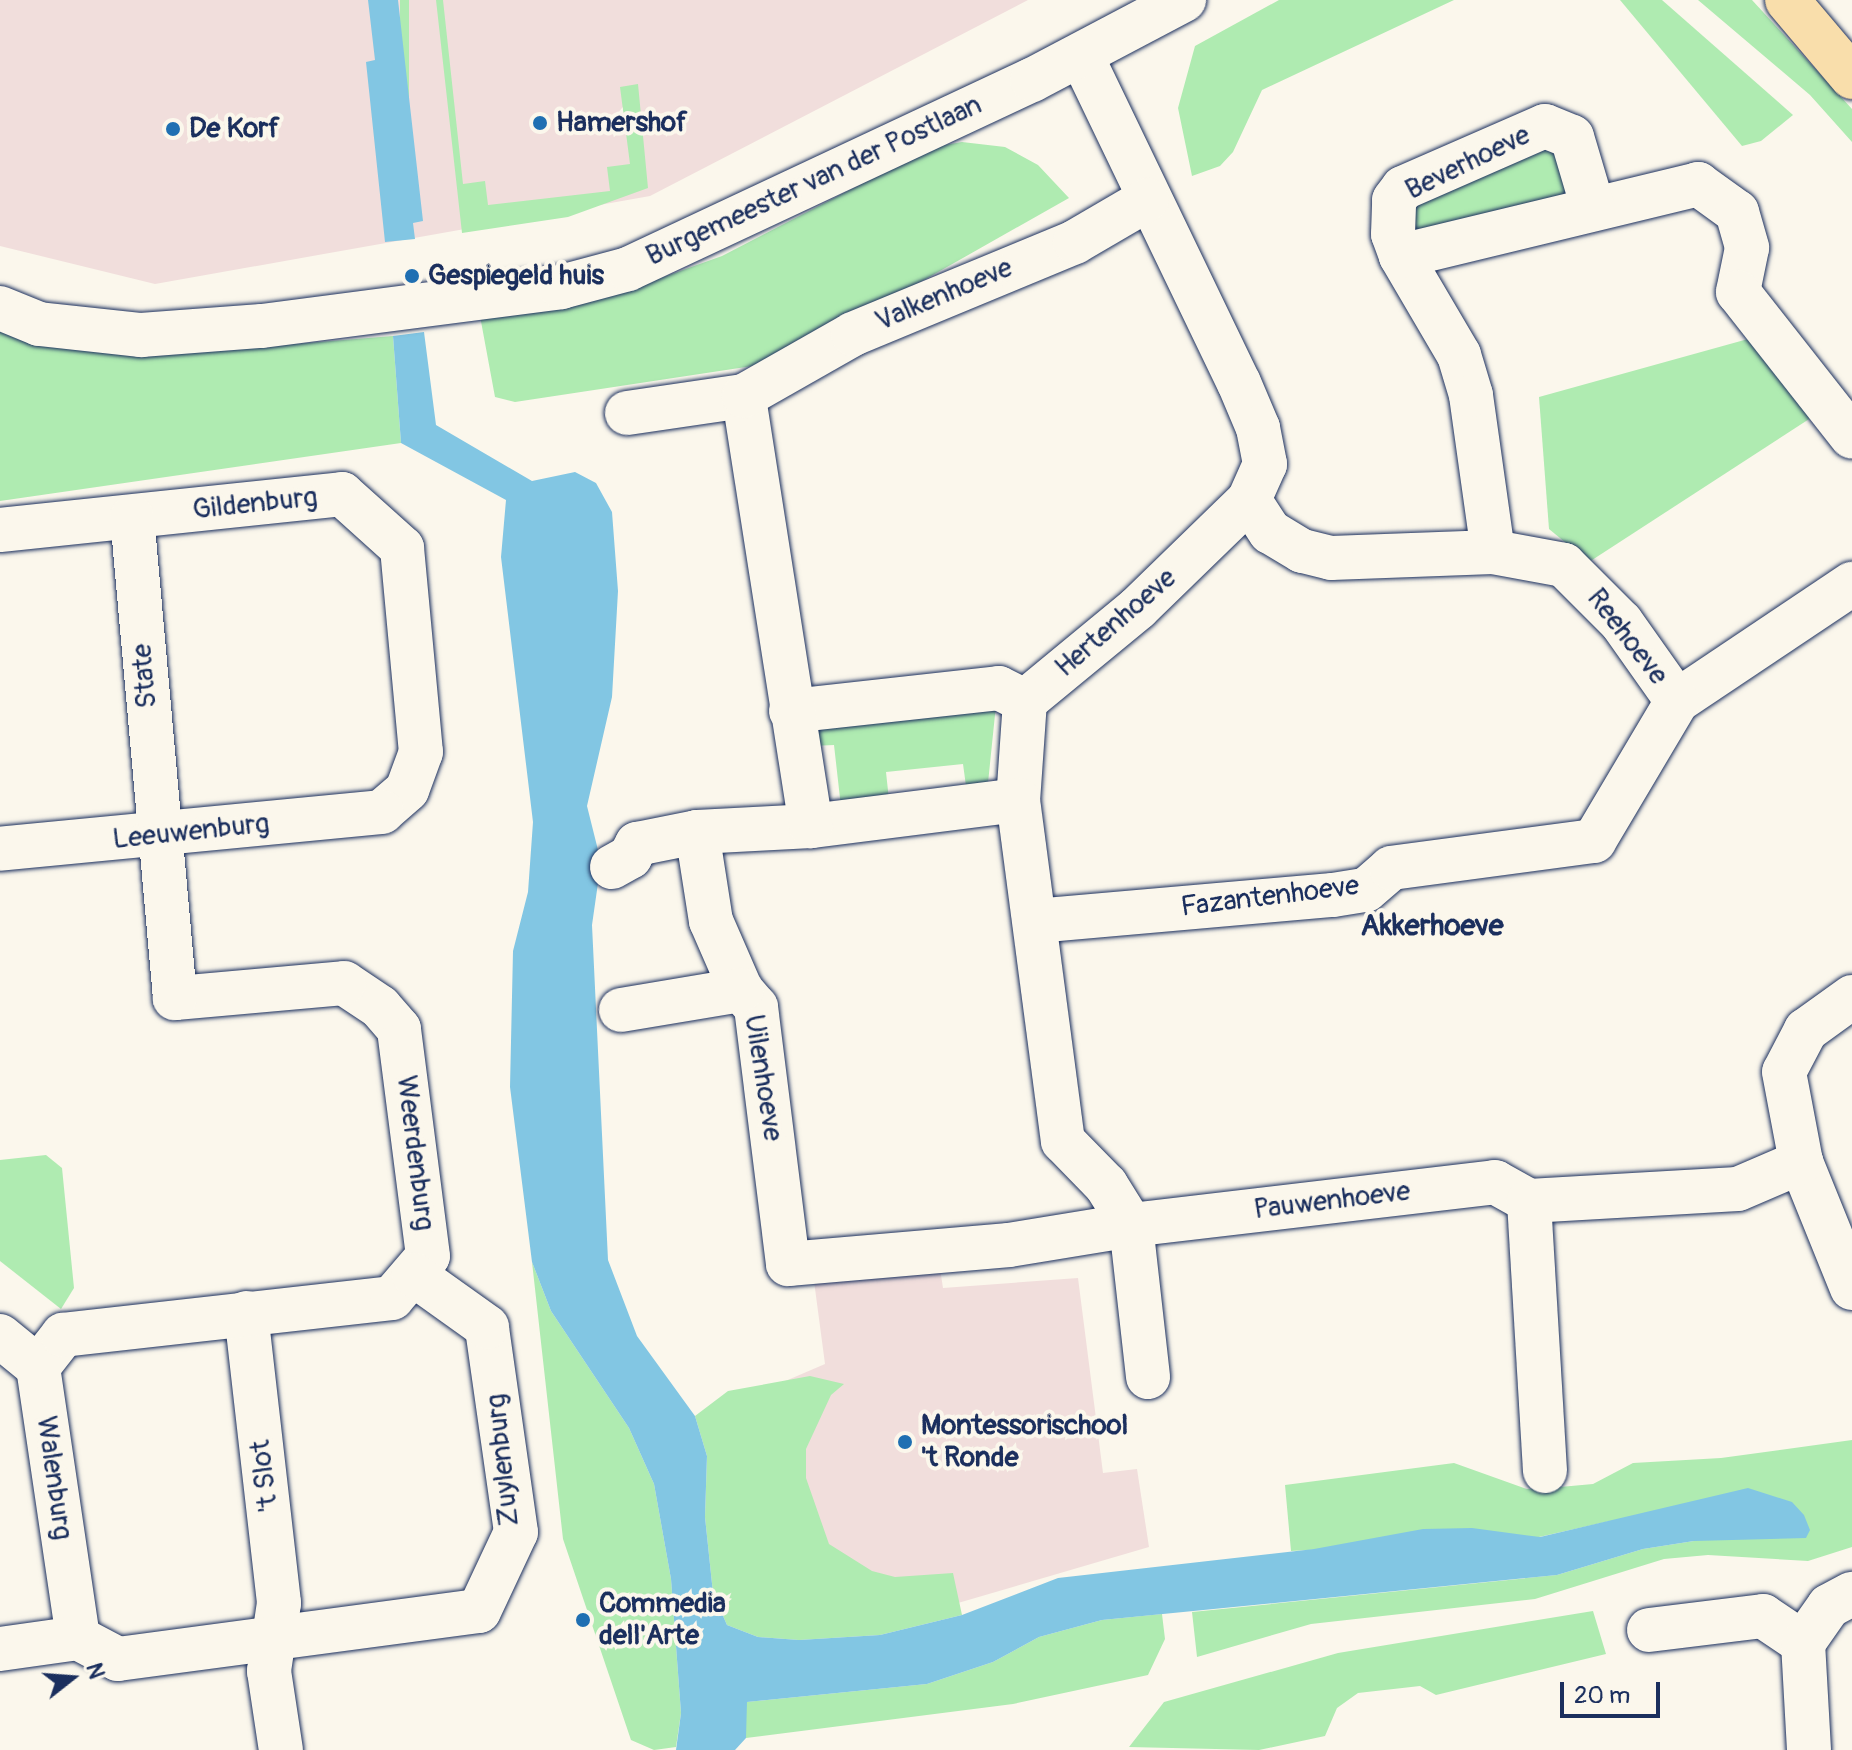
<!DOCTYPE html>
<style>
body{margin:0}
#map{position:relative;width:1852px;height:1750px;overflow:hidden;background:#fbf7ec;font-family:Pangolin,sans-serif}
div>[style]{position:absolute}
.built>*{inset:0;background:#f1dedc}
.green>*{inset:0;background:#afebb1;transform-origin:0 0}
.water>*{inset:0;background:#82c6e3}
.roads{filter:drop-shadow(0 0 2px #1b2f5e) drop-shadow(0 0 2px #1b2f5e)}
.minor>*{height:44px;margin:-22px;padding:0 22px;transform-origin:22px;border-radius:22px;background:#fbf7ec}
.major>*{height:44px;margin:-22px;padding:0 22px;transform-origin:22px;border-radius:22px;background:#f9deab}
.dots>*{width:22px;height:22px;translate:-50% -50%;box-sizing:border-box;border:4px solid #fbf7ec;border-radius:50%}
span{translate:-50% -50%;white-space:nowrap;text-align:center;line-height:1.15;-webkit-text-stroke:8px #fbf7ec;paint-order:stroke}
.poi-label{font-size:28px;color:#1b2f5e;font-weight:700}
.left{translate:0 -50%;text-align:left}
.street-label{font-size:28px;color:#1b2f5e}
.neighbourhood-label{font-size:30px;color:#1b2f5e;font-weight:700}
.north{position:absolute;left:32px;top:1638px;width:80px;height:80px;-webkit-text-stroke:6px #fbf7ec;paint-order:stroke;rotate:73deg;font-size:22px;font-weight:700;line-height:32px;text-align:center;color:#1b2f5e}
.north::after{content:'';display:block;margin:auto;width:28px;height:36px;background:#1b2f5e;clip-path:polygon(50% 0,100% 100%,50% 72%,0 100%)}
.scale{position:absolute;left:1560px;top:1682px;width:100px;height:36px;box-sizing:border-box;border:4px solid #1b2f5e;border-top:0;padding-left:10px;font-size:24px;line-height:28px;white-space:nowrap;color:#1b2f5e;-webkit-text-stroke:6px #fbf7ec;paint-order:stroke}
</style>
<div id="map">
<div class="built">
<i style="clip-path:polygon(0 0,1028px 0,650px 196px,155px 284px,0 246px)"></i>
<i style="clip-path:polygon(939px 1262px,943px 1288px,1078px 1278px,1103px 1473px,1137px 1469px,1149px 1547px,958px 1603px,744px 1616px,706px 1415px,825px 1364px,814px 1281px)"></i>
</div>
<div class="green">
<i style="left:400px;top:0;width:9px;height:224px"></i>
<i style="clip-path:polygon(436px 0,443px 0,463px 184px,485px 181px,488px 205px,610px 191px,607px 167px,630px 164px,620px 87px,638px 84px,648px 188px,568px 217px,462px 233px)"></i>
<i style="clip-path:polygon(1279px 0,1454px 0,1262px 90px,1233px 152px,1220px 166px,1192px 176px,1178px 108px,1195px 46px)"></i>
<i style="clip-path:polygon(1620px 0,1662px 0,1793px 115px,1761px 141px,1742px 146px)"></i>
<i style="clip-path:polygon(1698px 0,1752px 0,1852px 109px,1852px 142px,1810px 95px)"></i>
<i style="clip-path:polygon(1545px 126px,1593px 208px,1401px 256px,1394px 200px)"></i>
<i style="clip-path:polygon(962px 142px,1005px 147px,1038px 165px,1069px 198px,779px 362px,515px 402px,495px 397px,480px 316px,630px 289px,722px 256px,933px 147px)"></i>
<i style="clip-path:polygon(0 325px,257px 347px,393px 336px,401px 443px,0 501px)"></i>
<i style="clip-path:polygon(1766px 334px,1820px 412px,1589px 562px,1549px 529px,1539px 397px)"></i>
<i style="clip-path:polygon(996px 705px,988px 783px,966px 786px,963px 764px,886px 772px,889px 800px,841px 807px,834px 745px,812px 746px,820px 724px)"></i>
<i style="clip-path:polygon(46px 1155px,62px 1168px,74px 1288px,61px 1309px,0 1261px,0 1160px)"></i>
<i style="clip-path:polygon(532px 1262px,551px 1311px,629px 1428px,654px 1484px,671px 1579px,681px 1713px,676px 1747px,654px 1750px,631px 1740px,563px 1539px)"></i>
<i style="clip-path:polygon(810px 1376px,844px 1384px,831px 1395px,806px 1449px,806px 1478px,829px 1544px,872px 1571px,895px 1577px,953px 1573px,962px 1615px,880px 1635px,799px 1640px,758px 1637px,727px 1625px,713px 1593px,705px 1517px,707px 1456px,695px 1416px,728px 1391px)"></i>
<i style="clip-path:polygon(1852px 1440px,1852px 1547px,1808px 1561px,1708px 1555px,1664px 1559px,1535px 1599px,1311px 1624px,1197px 1657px,1192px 1612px,1557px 1575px,1643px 1549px,1694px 1541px,1610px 1521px,1539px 1537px,1291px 1551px,1285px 1485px,1454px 1463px,1527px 1489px,1560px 1487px,1593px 1484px,1633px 1463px,1721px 1458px)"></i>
<i style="clip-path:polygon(1593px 1611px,1606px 1654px,1436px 1695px,1420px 1686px,1358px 1693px,1337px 1708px,1325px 1736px,1259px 1750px,1129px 1747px,1164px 1702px,1338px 1653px)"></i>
<i style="clip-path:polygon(1162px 1614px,1165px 1639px,1148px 1675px,1013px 1704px,746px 1738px,746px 1702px,927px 1684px,993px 1662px,1039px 1637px,1102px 1620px)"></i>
</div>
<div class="water">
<i style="clip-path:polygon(368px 0,398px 0,423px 221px,413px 223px,415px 239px,385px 242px,366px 62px,375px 60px)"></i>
<i style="clip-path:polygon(424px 332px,436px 425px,532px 481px,575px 472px,596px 483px,612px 512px,618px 591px,612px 697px,587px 806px,601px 862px,592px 925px,608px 1260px,637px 1336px,695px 1416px,707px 1456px,705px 1517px,713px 1593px,727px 1625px,758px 1637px,799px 1640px,880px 1635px,962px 1615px,1058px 1578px,1314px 1549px,1423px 1529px,1472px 1528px,1540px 1537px,1748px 1488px,1792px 1502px,1804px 1515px,1810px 1530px,1806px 1538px,1694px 1541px,1643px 1549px,1557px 1575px,1102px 1620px,1039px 1637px,993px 1662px,927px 1684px,747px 1702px,746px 1738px,735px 1750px,676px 1750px,681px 1713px,671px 1579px,654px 1484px,629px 1428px,551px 1311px,532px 1262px,510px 1087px,513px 951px,528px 892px,533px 822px,501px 557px,506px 500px,401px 443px,393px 336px)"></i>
</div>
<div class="roads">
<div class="minor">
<i style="left:1081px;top:55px;width:364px;rotate:64.3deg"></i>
<i style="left:1239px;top:383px;width:49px;rotate:67.1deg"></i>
<i style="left:1258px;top:428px;width:37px;rotate:79deg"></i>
<i style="left:1265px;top:464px;width:39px;rotate:114deg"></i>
<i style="left:1249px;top:500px;width:155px;rotate:135.8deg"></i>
<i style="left:1138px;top:608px;width:146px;rotate:140.5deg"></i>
<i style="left:1025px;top:701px;width:99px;rotate:94deg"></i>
<i style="left:1018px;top:800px;width:344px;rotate:82.5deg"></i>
<i style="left:1063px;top:1141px;width:62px;rotate:45.7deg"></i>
<i style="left:1106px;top:1185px;width:47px;rotate:58deg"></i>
<i style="left:1131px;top:1225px;width:153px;rotate:83.6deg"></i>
<i style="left:1401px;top:256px;width:306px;rotate:-13.6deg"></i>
<i style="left:1698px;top:184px;width:48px;rotate:35.7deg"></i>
<i style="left:1737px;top:212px;width:37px;rotate:74deg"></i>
<i style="left:1747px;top:248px;width:45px;rotate:101.6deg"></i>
<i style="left:1738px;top:292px;width:184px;rotate:51.8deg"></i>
<i style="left:0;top:308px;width:42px;rotate:22.3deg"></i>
<i style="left:39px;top:324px;width:103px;rotate:6.2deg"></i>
<i style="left:141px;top:335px;width:121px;rotate:-4.3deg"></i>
<i style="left:262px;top:326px;width:302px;rotate:-7.4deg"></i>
<i style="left:561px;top:287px;width:69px;rotate:-15deg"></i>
<i style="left:628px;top:269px;width:446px;rotate:-25.1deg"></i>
<i style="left:1032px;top:80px;width:172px;rotate:-27.8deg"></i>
<i style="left:627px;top:413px;width:118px;rotate:-8.3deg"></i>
<i style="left:0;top:530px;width:344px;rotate:-6deg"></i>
<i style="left:342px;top:494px;width:81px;rotate:42deg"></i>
<i style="left:402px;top:548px;width:205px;rotate:84.7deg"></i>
<i style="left:421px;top:752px;width:40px;rotate:110.2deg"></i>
<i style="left:407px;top:790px;width:33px;rotate:139deg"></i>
<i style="left:382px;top:812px;width:384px;rotate:174.5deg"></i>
<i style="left:1493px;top:552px;width:159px;rotate:-98deg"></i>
<i style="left:1471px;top:395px;width:42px;rotate:-106.7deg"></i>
<i style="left:1459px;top:355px;width:115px;rotate:-120.4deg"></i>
<i style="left:1401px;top:256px;width:23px;rotate:-110deg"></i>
<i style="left:1393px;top:234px;width:34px;rotate:-88deg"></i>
<i style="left:1394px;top:200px;width:15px;rotate:-53deg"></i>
<i style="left:1403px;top:188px;width:155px;rotate:-23.6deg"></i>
<i style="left:1545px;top:126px;width:29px;rotate:22deg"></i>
<i style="left:1572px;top:137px;width:74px;rotate:73.5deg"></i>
<i style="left:1677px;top:701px;width:211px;rotate:-33.8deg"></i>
<i style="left:791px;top:711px;width:209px;rotate:-6.3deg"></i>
<i style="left:999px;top:688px;width:29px;rotate:27deg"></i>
<i style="left:1018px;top:800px;width:209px;rotate:172.8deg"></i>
<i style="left:811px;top:826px;width:114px;rotate:177deg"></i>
<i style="left:697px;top:832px;width:90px;rotate:81.1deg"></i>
<i style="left:711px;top:921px;width:75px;rotate:66.5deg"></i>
<i style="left:741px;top:990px;width:23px;rotate:49deg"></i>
<i style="left:756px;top:1007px;width:259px;rotate:82.9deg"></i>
<i style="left:788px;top:1264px;width:222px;rotate:-4.9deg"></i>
<i style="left:1009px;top:1245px;width:124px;rotate:-9.3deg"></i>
<i style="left:1131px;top:1225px;width:367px;rotate:-6.7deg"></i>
<i style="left:1495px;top:1182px;width:39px;rotate:29deg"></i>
<i style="left:811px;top:826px;width:435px;rotate:-98.9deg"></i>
<i style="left:744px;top:396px;width:125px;rotate:-29.6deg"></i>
<i style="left:853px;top:334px;width:240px;rotate:-22.5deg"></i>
<i style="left:1075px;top:242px;width:83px;rotate:-30.3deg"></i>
<i style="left:612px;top:867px;width:21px;rotate:-29deg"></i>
<i style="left:630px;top:857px;width:15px;rotate:-62deg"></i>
<i style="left:637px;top:844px;width:61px;rotate:-11.3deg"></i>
<i style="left:1035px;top:921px;width:299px;rotate:-5deg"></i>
<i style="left:1333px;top:895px;width:33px;rotate:-9deg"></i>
<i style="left:1366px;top:890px;width:33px;rotate:-41deg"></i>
<i style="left:1391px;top:868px;width:205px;rotate:-7.6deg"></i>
<i style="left:1594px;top:841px;width:163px;rotate:-59.3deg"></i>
<i style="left:1677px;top:701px;width:97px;rotate:-125.3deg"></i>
<i style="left:1621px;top:622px;width:81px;rotate:-135deg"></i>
<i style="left:1564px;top:565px;width:72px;rotate:-169.6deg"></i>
<i style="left:1493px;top:552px;width:162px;rotate:177.9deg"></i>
<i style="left:1331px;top:558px;width:30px;rotate:-166deg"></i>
<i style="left:1302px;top:551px;width:37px;rotate:-149deg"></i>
<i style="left:1270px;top:532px;width:38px;rotate:-123deg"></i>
<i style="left:1852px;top:997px;width:57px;rotate:144.3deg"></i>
<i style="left:1806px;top:1030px;width:47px;rotate:117.6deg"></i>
<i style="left:1784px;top:1072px;width:92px;rotate:79.3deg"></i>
<i style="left:1801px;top:1162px;width:136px;rotate:68deg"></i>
<i style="left:621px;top:1010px;width:122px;rotate:-9.5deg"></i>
<i style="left:246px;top:1313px;width:292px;rotate:83.5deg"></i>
<i style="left:279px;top:1603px;width:69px;rotate:98.4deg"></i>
<i style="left:269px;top:1671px;width:80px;rotate:81.4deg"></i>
<i style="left:0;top:1336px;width:49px;rotate:39.2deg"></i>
<i style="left:38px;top:1367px;width:274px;rotate:81.6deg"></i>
<i style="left:38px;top:1367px;width:41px;rotate:-52deg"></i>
<i style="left:63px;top:1335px;width:331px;rotate:-6.4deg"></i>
<i style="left:392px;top:1298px;width:55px;rotate:-49.4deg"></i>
<i style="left:428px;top:1256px;width:229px;rotate:-97.3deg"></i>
<i style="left:399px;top:1029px;width:29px;rotate:-131deg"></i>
<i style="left:380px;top:1007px;width:43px;rotate:-146.3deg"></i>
<i style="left:344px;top:983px;width:170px;rotate:174.9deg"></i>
<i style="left:175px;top:998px;width:483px;rotate:-95.1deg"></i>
<i style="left:1545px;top:1471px;width:270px;rotate:-93.4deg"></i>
<i style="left:1529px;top:1201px;width:209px;rotate:-3.3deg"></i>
<i style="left:1738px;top:1189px;width:69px;rotate:-23.2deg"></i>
<i style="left:1649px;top:1630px;width:115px;rotate:-7deg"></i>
<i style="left:1763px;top:1616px;width:48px;rotate:34deg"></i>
<i style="left:0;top:1649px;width:79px;rotate:-8deg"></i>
<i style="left:78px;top:1638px;width:45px;rotate:27.7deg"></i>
<i style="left:118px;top:1659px;width:364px;rotate:-7.6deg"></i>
<i style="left:479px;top:1611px;width:87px;rotate:-64.9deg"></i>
<i style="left:516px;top:1532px;width:207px;rotate:-98.1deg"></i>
<i style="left:487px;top:1327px;width:90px;rotate:-144.5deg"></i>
<i style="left:1809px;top:1750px;width:107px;rotate:-93.2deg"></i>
<i style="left:1803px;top:1643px;width:45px;rotate:-54.9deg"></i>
<i style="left:1829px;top:1606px;width:26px;rotate:-28deg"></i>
</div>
<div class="major">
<i style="left:1787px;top:0;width:101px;rotate:49.8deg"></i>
</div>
</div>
<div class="dots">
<i style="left:540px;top:123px;background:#1f6fb2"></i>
<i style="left:173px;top:129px;background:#1f6fb2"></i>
<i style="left:412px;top:276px;background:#1f6fb2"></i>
<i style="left:905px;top:1442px;background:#1f6fb2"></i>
<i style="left:583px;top:1620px;background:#1f6fb2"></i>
</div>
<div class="poi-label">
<span class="left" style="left:556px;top:123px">Hamershof</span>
<span class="left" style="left:189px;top:129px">De Korf</span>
<span class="left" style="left:428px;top:276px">Gespiegeld huis</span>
<span class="left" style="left:921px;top:1442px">Montessorischool<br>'t Ronde</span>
<span class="left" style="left:599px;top:1620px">Commedia<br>dell'Arte</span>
</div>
<div class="street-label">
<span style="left:1468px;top:163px;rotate:-26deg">Beverhoeve</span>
<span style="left:814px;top:181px;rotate:-25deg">Burgemeester van der Postlaan</span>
<span style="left:944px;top:295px;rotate:-23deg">Valkenhoeve</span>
<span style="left:255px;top:504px;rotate:-6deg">Gildenburg</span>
<span style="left:1116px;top:623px;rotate:-41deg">Hertenhoeve</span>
<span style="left:1627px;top:637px;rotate:52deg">Reehoeve</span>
<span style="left:145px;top:676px;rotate:-95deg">State</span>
<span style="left:191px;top:832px;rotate:-6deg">Leeuwenburg</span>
<span style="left:1270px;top:897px;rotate:-7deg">Fazantenhoeve</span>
<span style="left:763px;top:1078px;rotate:81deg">Uilenhoeve</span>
<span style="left:415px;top:1153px;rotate:83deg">Weerdenburg</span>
<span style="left:1332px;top:1201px;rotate:-7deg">Pauwenhoeve</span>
<span style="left:503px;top:1460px;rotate:-96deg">Zuylenburg</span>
<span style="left:265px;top:1476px;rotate:-97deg">'t Slot</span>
<span style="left:54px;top:1478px;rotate:82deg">Walenburg</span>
</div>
<div class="neighbourhood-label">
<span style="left:1432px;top:926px">Akkerhoeve</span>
</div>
<div class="north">N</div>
<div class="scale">20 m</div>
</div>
